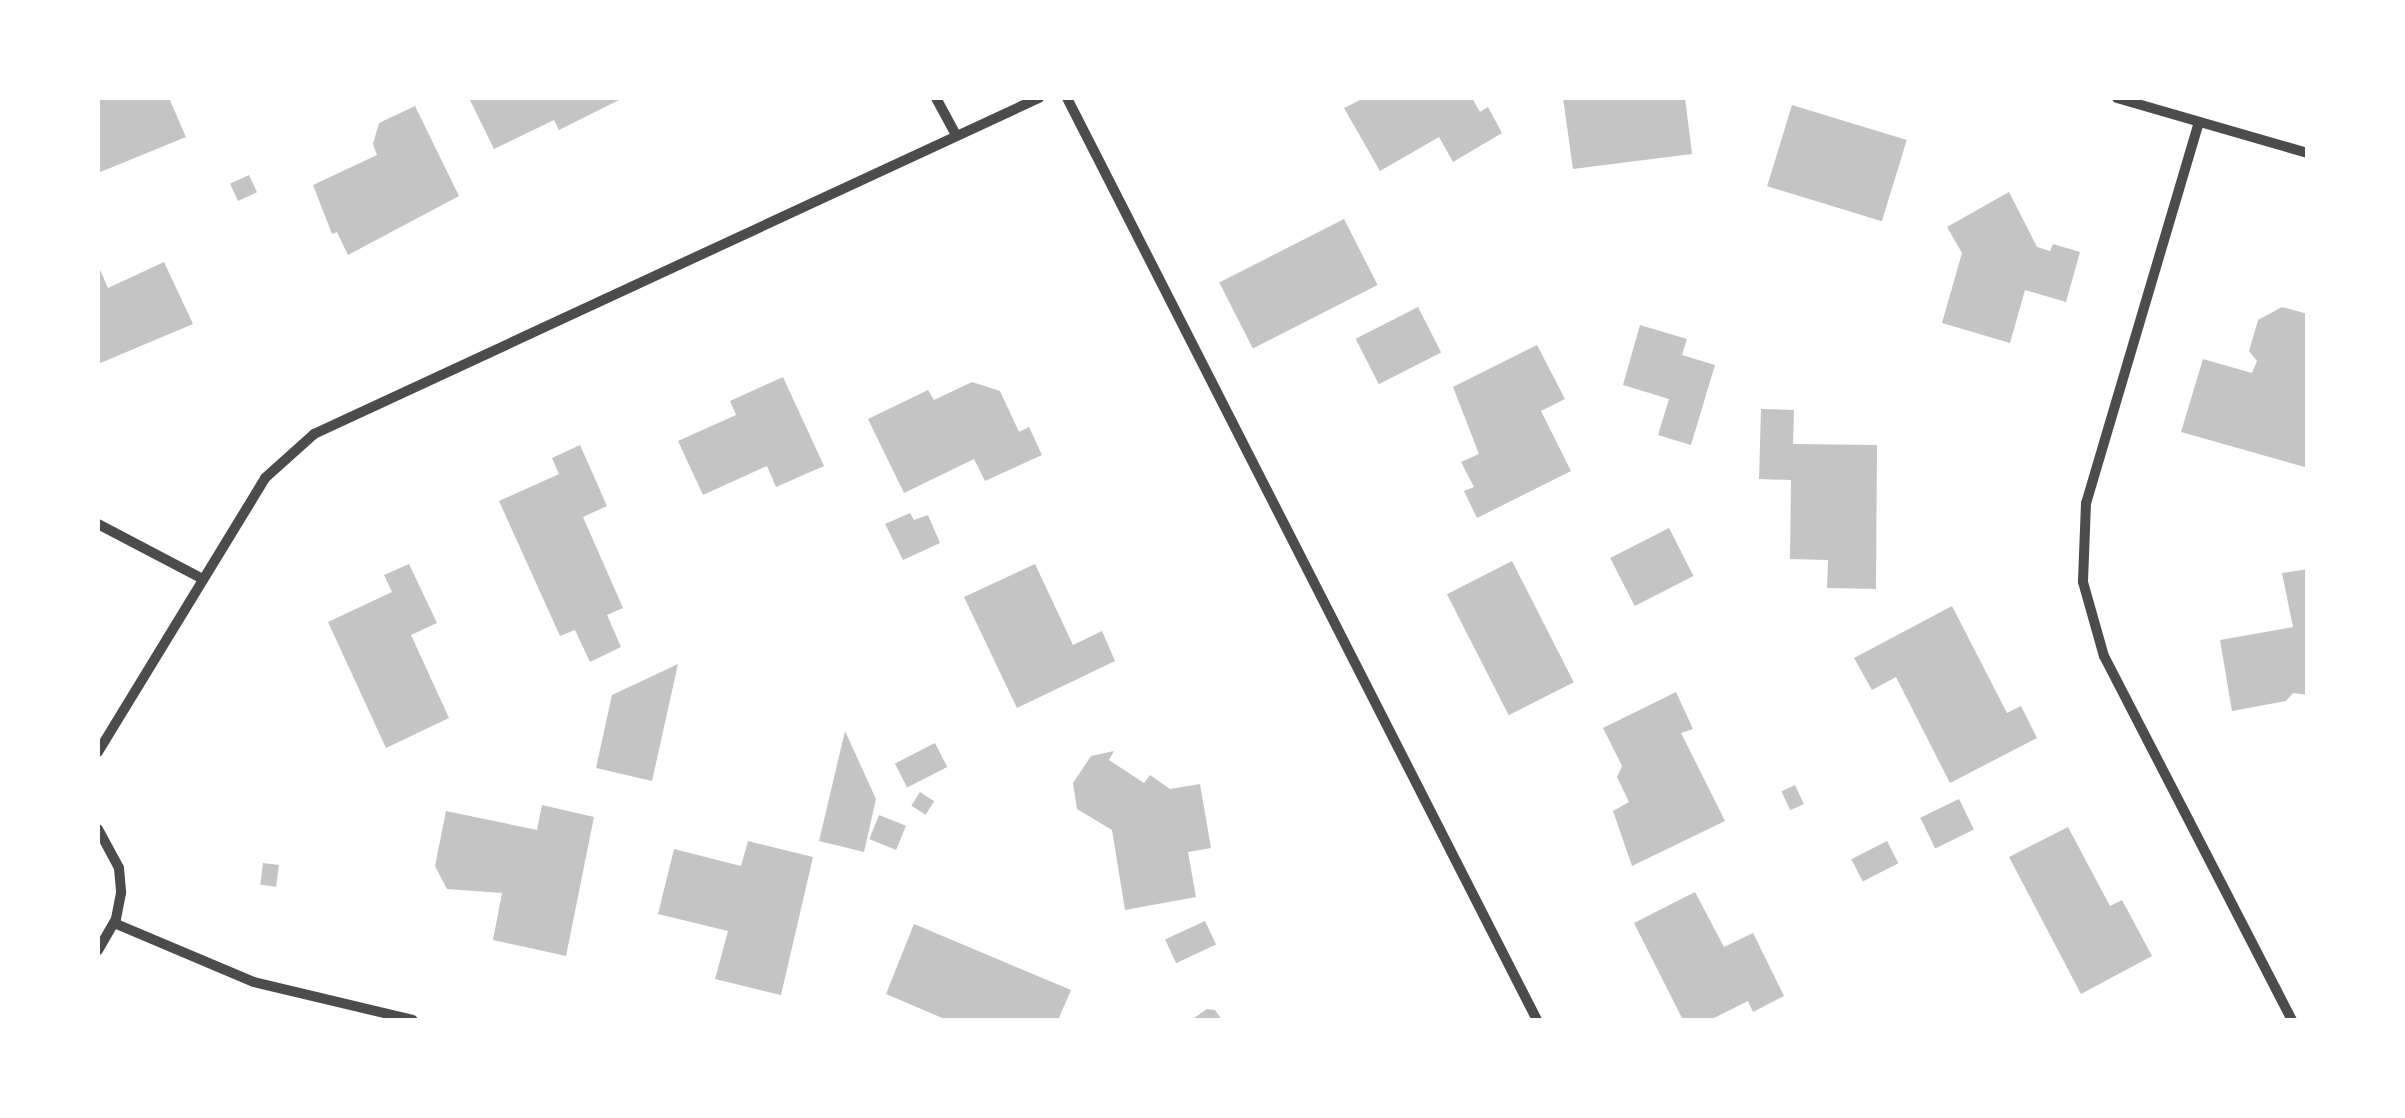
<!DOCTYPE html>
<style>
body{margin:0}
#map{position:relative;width:2405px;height:1118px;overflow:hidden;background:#fff;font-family:"Work Sans",sans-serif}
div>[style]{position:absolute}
.building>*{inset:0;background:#c4c4c4;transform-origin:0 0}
.minor>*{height:10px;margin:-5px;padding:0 5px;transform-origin:5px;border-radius:5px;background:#4c4c4c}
span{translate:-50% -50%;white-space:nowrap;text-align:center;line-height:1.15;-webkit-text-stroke:8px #fff;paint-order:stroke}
.frame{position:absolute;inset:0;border:100px solid #fff;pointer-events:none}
</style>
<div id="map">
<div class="building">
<i style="clip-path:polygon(98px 98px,169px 98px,186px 137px,98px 173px)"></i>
<i style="clip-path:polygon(469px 98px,617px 98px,619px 100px,559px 130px,554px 120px,494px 149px)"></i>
<i style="clip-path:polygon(1364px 98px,1472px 98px,1480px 112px,1488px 107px,1502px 133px,1453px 162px,1439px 137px,1380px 171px,1344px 108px)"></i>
<i style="clip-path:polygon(1563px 98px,1685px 98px,1692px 154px,1573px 169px)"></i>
<i style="left:1792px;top:105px;width:120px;height:85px;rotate:17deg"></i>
<i style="clip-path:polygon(415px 106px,459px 196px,348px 255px,337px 232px,332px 234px,313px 185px,377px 155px,373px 144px,379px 123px)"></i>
<i style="left:249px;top:175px;width:19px;height:21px;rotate:65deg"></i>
<i style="clip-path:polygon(2009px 192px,2037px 247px,2050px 251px,2053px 244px,2080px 252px,2066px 302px,2025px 290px,2010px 343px,1942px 323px,1962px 253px,1947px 227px)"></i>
<i style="left:1344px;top:219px;width:74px;height:140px;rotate:63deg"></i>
<i style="clip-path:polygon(164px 262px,193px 324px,98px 364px,98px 265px,108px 288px)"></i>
<i style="left:1418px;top:307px;width:51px;height:70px;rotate:63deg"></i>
<i style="clip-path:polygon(2282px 307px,2308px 314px,2308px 468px,2181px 432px,2203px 359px,2252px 373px,2257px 361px,2249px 351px,2258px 320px)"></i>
<i style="clip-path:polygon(1640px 325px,1687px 339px,1682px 355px,1715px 365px,1691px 445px,1658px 435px,1669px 399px,1623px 385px)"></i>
<i style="clip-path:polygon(1537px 345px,1565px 399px,1541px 411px,1571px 471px,1477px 518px,1464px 491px,1474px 487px,1461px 462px,1479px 454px,1453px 387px)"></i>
<i style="clip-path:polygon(783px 377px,824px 466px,776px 487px,767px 466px,703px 495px,678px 441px,736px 415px,730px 401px)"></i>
<i style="clip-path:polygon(972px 382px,1000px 391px,1019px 432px,1029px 427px,1042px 455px,985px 481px,974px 459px,904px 493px,868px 419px,928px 390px,934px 400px)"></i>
<i style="clip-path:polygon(1761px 409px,1794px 410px,1793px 444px,1877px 445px,1876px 589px,1827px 588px,1828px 560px,1790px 559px,1791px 480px,1759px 479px)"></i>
<i style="clip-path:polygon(580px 445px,607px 506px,583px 517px,623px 608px,607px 615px,621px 647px,590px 662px,575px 630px,560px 636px,499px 501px,559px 474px,552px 458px)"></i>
<i style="clip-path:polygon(910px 513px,914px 520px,928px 515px,940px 543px,903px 560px,885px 524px)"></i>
<i style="left:1669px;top:528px;width:54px;height:66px;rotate:63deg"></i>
<i style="left:1512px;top:561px;width:136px;height:73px;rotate:63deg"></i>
<i style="clip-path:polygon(409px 564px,437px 623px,411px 635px,449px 718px,386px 748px,328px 622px,392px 592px,384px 575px)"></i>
<i style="clip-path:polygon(1035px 564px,1073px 645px,1102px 631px,1115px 661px,1017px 708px,964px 597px)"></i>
<i style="clip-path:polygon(2308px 569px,2308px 695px,2293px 693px,2286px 701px,2232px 711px,2220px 640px,2293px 627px,2282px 573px)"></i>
<i style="clip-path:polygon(1952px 606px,2007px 713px,2021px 706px,2037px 738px,1950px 783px,1896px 677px,1872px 690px,1854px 658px)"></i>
<i style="clip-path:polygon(678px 664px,652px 781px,596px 768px,612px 695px)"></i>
<i style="clip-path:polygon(1676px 692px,1693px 729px,1681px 733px,1725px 821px,1632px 866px,1613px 811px,1629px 802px,1617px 777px,1622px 766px,1603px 728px)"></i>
<i style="clip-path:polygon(845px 731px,876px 799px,864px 852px,819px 841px)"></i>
<i style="left:935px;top:743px;width:27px;height:45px;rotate:63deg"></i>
<i style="clip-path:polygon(1114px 751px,1109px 760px,1144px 783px,1150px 775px,1170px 789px,1200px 784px,1211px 848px,1188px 852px,1196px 897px,1125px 910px,1112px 830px,1077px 809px,1073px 783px,1091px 756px)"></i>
<i style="left:1795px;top:785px;width:21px;height:15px;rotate:65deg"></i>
<i style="left:920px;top:792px;width:17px;height:16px;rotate:33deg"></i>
<i style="left:1959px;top:799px;width:34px;height:43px;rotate:64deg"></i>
<i style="clip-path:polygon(542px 805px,594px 817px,566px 956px,493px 940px,502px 893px,447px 889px,435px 866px,446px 811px,537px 830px)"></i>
<i style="left:879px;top:815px;width:29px;height:26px;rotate:22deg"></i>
<i style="clip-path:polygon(2068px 827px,2110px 906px,2122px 900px,2152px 956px,2081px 994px,2009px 857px)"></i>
<i style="clip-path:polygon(748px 841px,813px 857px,781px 995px,715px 979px,728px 931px,658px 914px,674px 849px,741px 866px)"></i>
<i style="left:1887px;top:841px;width:25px;height:40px;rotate:63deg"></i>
<i style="left:263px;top:863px;width:16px;height:22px;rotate:7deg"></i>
<i style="clip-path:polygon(1695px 892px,1724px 947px,1753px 933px,1784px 996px,1753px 1012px,1748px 1001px,1710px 1020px,1683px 1020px,1634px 923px)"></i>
<i style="left:1205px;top:921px;width:26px;height:44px;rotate:65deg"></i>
<i style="clip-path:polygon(914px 924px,1071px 990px,1058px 1020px,947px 1020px,886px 994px)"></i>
<i style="clip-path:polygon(1207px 1009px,1215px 1010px,1222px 1020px,1191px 1020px)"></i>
</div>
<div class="minor">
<i style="left:936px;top:98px;width:42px;rotate:61.6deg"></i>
<i style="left:1067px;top:98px;width:1035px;rotate:62.99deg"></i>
<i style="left:2117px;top:98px;width:199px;rotate:16.1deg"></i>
<i style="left:2199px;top:122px;width:397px;rotate:106.5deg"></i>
<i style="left:2086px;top:503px;width:79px;rotate:92.2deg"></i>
<i style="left:2083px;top:582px;width:77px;rotate:74.2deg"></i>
<i style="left:2104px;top:656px;width:410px;rotate:62.7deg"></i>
<i style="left:98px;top:524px;width:116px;rotate:27.7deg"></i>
<i style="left:98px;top:752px;width:321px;rotate:-58.6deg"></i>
<i style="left:265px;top:478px;width:66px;rotate:-41.9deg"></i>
<i style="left:314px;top:434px;width:799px;rotate:-24.87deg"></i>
<i style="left:98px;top:829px;width:44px;rotate:61.7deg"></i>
<i style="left:119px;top:868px;width:25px;rotate:85deg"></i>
<i style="left:121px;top:893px;width:26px;rotate:101deg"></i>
<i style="left:116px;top:919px;width:36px;rotate:120deg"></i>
<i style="left:114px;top:923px;width:152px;rotate:22.9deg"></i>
<i style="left:254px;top:982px;width:163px;rotate:13.4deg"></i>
</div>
<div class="frame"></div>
</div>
